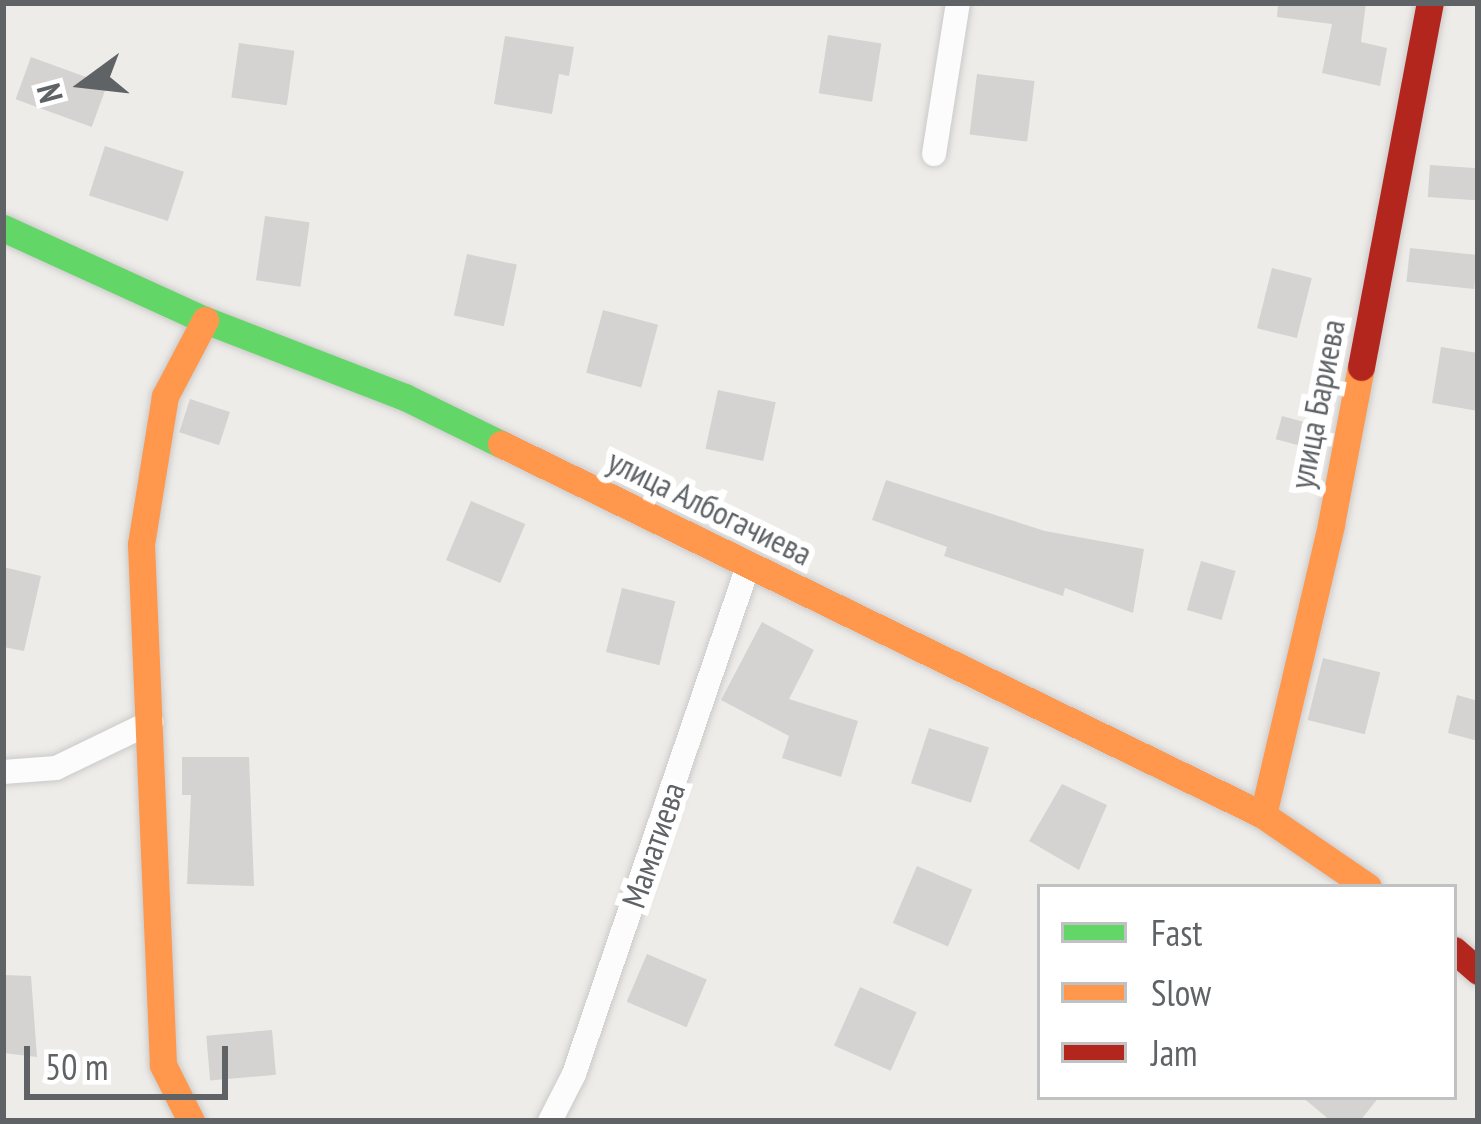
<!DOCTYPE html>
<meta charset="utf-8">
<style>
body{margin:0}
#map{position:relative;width:1481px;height:1124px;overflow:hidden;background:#eeece9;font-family:"PT Sans Narrow",sans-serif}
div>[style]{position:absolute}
.building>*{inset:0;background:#d5d3d2;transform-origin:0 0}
.roads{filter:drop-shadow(0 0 3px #cacac9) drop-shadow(0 0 3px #cacac9)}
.street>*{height:24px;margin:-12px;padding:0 12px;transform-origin:12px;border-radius:12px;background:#fcfcfc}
.fast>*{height:27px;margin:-13.5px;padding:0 13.5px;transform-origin:13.5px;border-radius:13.5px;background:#63d668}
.slow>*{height:27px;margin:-13.5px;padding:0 13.5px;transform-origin:13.5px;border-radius:13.5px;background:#ff974d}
.jam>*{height:27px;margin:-13.5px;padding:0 13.5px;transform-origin:13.5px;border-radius:13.5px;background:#b3261e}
span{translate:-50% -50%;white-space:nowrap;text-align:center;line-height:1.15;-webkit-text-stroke:12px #fff;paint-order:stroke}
.street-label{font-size:33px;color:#5f6366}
.frame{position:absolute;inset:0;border:6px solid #5f6366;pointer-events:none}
.legend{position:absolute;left:1037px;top:884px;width:420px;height:216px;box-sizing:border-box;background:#fff;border:3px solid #bfc1c2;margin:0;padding:15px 21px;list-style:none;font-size:36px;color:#5f6366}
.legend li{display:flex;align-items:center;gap:24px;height:60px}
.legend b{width:60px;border:3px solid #bfc1c2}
.north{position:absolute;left:24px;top:24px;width:120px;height:120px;-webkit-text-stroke:9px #fff;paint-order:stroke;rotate:255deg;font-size:33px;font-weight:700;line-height:48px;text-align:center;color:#5f6366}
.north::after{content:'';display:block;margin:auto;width:42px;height:54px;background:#5f6366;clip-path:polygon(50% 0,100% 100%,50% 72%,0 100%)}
.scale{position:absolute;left:24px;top:1046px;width:204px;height:54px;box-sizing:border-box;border:6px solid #5f6366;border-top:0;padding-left:15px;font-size:36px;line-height:42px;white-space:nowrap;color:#5f6366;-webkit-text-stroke:9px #fff;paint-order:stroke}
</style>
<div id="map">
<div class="building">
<i style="clip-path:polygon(1278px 3px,1366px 3px,1361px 42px,1387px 48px,1380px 86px,1322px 73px,1332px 24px,1277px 17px)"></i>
<i style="left:828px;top:35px;width:54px;height:59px;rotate:9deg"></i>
<i style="clip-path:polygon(505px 36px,574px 47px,569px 76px,559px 74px,552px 114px,494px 104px)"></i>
<i style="left:239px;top:43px;width:56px;height:55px;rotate:8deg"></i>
<i style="left:31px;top:57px;width:81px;height:45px;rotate:20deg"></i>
<i style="left:977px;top:74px;width:58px;height:61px;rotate:7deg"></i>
<i style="left:105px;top:146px;width:83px;height:52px;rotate:18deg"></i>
<i style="left:1430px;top:165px;width:48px;height:32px;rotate:4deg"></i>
<i style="left:265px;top:216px;width:45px;height:65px;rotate:8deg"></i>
<i style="left:1410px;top:248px;width:68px;height:34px;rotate:6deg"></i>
<i style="left:467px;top:254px;width:51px;height:63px;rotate:12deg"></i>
<i style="left:1272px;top:268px;width:41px;height:62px;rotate:14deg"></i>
<i style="left:603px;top:310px;width:57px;height:65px;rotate:15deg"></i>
<i style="clip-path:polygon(1441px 347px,1478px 353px,1478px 411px,1432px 403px)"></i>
<i style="left:718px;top:390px;width:59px;height:60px;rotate:12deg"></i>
<i style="left:190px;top:399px;width:42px;height:35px;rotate:18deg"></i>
<i style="left:1282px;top:416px;width:48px;height:24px;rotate:15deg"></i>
<i style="clip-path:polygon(886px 480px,1045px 531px,1144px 549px,1133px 613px,1065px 588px,1063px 596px,944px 556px,947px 547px,872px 520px)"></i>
<i style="left:471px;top:501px;width:59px;height:64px;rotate:23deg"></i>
<i style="left:1201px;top:561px;width:36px;height:51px;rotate:16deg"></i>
<i style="clip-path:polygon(3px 567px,41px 576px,24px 651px,3px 647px)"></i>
<i style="left:622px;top:588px;width:55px;height:66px;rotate:14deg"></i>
<i style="clip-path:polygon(762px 622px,814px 650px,789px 699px,858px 721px,841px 777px,782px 758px,789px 736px,721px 700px)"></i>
<i style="left:1323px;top:658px;width:59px;height:64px;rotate:14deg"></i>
<i style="clip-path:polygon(1457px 695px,1478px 701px,1478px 741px,1448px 733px)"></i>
<i style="left:929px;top:728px;width:63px;height:58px;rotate:18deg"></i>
<i style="clip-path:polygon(182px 757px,249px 757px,254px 886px,187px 884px,191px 795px,182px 795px)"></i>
<i style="clip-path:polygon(1062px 784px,1107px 805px,1079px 870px,1029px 841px)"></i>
<i style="left:917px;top:866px;width:60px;height:62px;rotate:23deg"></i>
<i style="left:647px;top:954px;width:65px;height:52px;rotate:23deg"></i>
<i style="clip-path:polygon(3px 975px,31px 976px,37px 1057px,3px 1053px)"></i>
<i style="left:860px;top:987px;width:62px;height:64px;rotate:24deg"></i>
<i style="left:272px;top:1030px;width:45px;height:66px;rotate:85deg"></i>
<i style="clip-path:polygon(1302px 1097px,1379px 1097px,1360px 1121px,1331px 1121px)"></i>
</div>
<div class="roads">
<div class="street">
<i style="left:934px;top:154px;width:153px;rotate:-81deg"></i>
<i style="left:3px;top:772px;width:53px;rotate:-4.3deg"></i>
<i style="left:56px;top:768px;width:106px;rotate:-25.8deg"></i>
<i style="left:550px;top:1121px;width:53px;rotate:-62.9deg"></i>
<i style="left:574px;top:1074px;width:537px;rotate:-71.09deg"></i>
</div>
<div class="fast">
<i style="left:3px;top:228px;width:222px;rotate:24.5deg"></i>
<i style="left:205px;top:320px;width:214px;rotate:21.1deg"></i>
<i style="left:405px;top:397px;width:107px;rotate:26.1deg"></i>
</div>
<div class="slow">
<i style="left:501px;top:444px;width:848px;rotate:25.96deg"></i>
<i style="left:1263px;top:815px;width:127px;rotate:34.4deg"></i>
<i style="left:1263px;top:815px;width:299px;rotate:-76.8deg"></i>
<i style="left:1331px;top:524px;width:160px;rotate:-79.2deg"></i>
<i style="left:191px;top:1121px;width:63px;rotate:-116.6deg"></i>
<i style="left:163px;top:1065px;width:521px;rotate:-92.42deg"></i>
<i style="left:141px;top:544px;width:150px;rotate:-80.8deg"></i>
<i style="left:165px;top:396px;width:86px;rotate:-62.2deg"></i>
</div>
<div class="jam">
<i style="left:1361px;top:367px;width:370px;rotate:-79.3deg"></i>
<i style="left:1454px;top:950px;width:32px;rotate:41deg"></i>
</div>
</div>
<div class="street-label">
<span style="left:1317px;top:404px;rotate:-79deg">улица Бариева</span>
<span style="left:710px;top:507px;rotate:26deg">улица Албогачиева</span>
<span style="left:653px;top:845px;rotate:-71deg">Маматиева</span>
</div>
<div class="frame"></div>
<ul class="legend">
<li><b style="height:15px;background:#63d668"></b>Fast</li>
<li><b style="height:15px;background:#ff974d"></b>Slow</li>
<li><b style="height:15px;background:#b3261e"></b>Jam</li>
</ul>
<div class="north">N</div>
<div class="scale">50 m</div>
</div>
